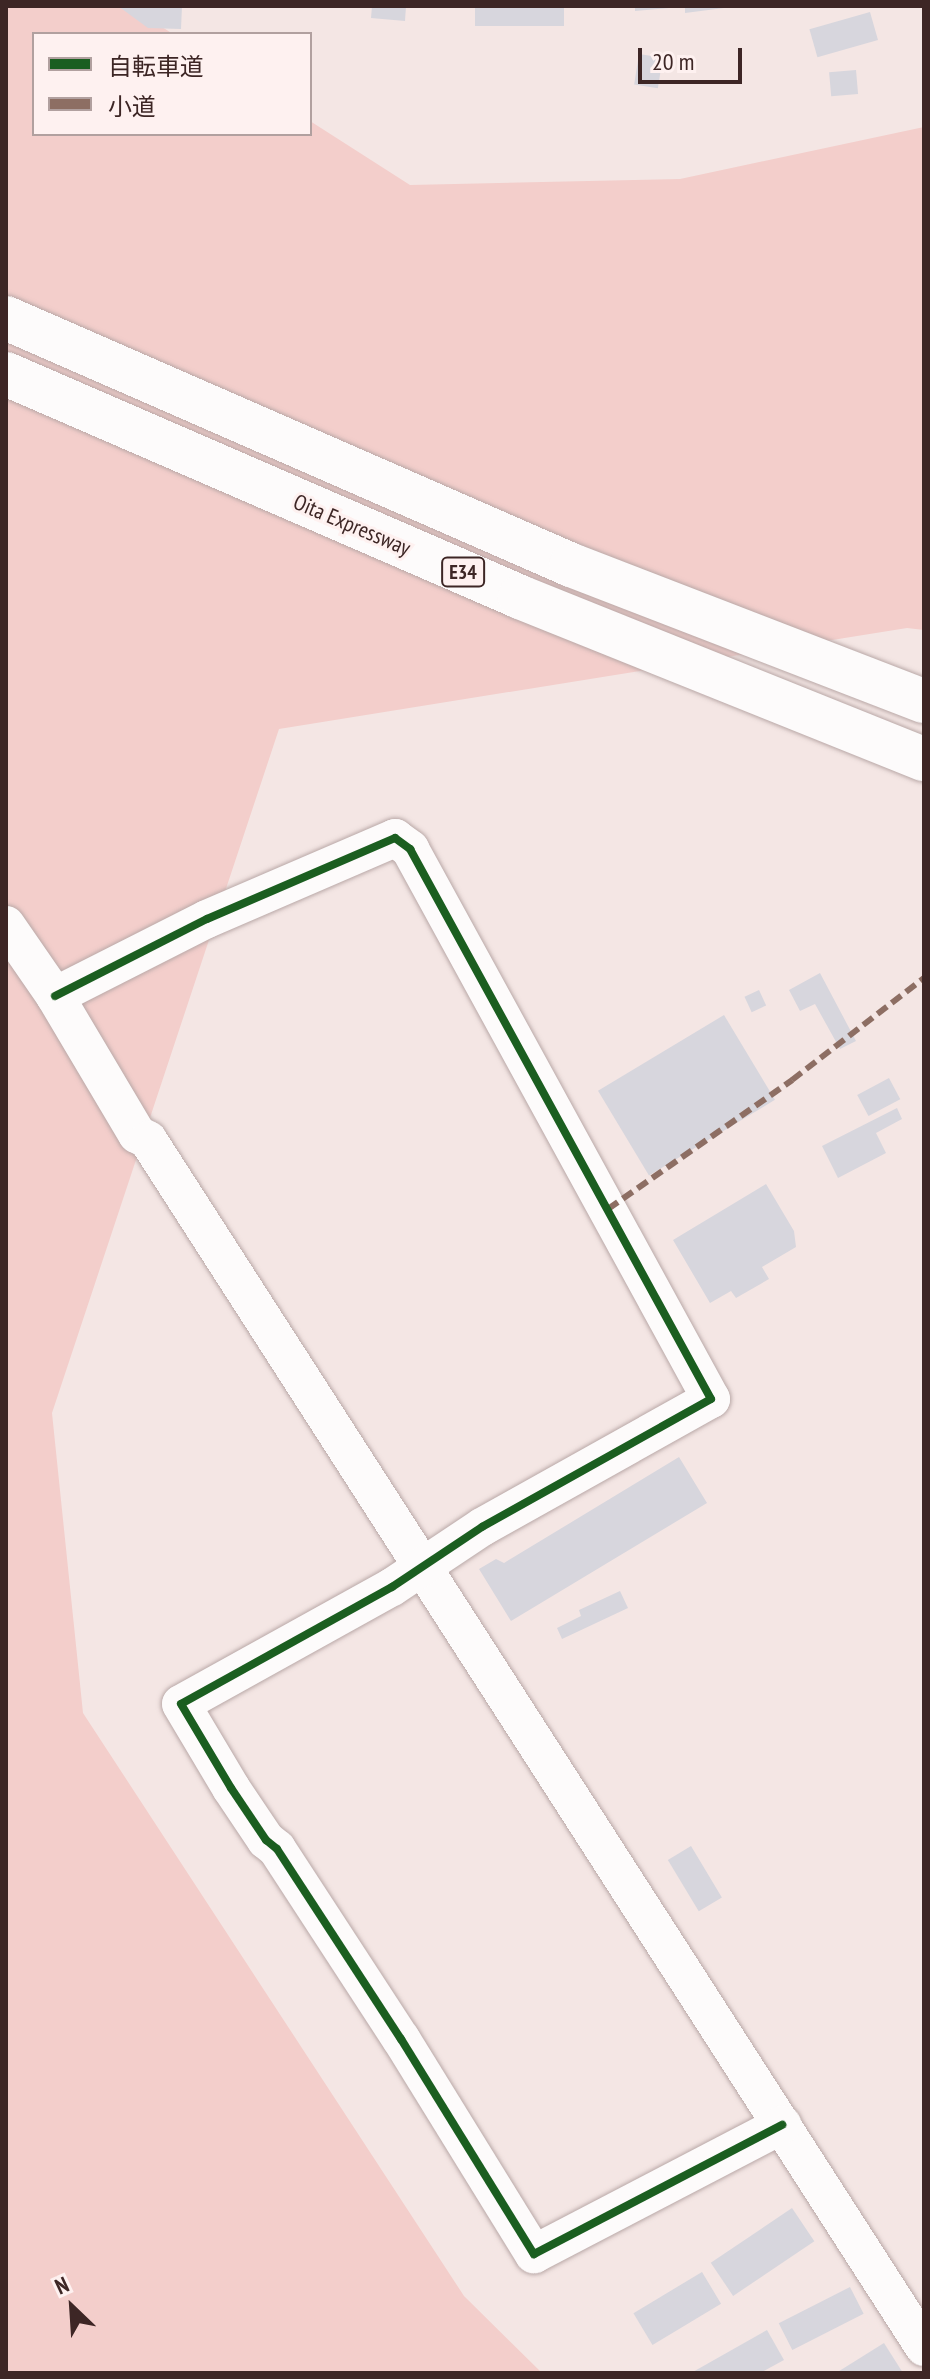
<!DOCTYPE html>
<meta charset="utf-8">
<style>
body{margin:0}
#map{position:relative;width:930px;height:2379px;overflow:hidden;background:#f4e6e4;font-family:"PT Sans Narrow","Noto Sans JP",sans-serif}
div>[style]{position:absolute}
.green>*{inset:0;background:#f3cecb}
.building>*{inset:0;background:#d7d6dd;transform-origin:0 0}
.roads{filter:drop-shadow(0 0 2px #b9a8a7) drop-shadow(0 0 2px #b9a8a7)}
.street>*{height:38px;margin:-19px;padding:0 19px;transform-origin:19px;border-radius:19px;background:#fdfbfb}
.highway>*{height:44px;margin:-22px;padding:0 22px;transform-origin:22px;border-radius:22px;background:#fdfbfb}
.quiet>*{height:6px;margin-top:-3px;transform-origin:0;background:repeating-linear-gradient(90deg,#8d6e63 0 12px,transparent 0 18px)}
.cycleway>*{height:8px;margin:-4px;padding:0 4px;transform-origin:4px;border-radius:4px;background:#1b5e20}
span{translate:-50% -50%;white-space:nowrap;text-align:center;line-height:1.15;-webkit-text-stroke:6px #fef1f0;paint-order:stroke}
.shield-label span{padding:2px 6px;background:#fef1f0;border:2px solid;border-radius:6px;-webkit-text-stroke-width:0}
.shield-label{font-size:20px;color:#3d2625;font-weight:700}
.street-label{font-size:22px;color:#3d2625}
.frame{position:absolute;inset:0;border:8px solid #3d2625;pointer-events:none}
.legend{position:absolute;left:32px;top:32px;width:280px;height:104px;box-sizing:border-box;background:#fef1f0;border:2px solid #b1a09f;margin:0;padding:10px 14px;list-style:none;font-size:24px;color:#3d2625}
.legend li{display:flex;align-items:center;gap:16px;height:40px}
.legend b{width:40px;border:2px solid #b1a09f}
.north{position:absolute;left:32px;top:2267px;width:80px;height:80px;-webkit-text-stroke:6px #fef1f0;paint-order:stroke;rotate:335deg;font-size:22px;font-weight:700;line-height:32px;text-align:center;color:#3d2625}
.north::after{content:'';display:block;margin:auto;width:28px;height:36px;background:#3d2625;clip-path:polygon(50% 0,100% 100%,50% 72%,0 100%)}
.scale{position:absolute;left:638px;top:48px;width:104px;height:36px;box-sizing:border-box;border:4px solid #3d2625;border-top:0;padding-left:10px;font-size:24px;line-height:28px;white-space:nowrap;color:#3d2625;-webkit-text-stroke:6px #fef1f0;paint-order:stroke}
</style>
<div id="map">
<div class="green">
<i style="clip-path:polygon(6px 6px,129px 6px,173px 34px,34px 34px,34px 134px,310px 134px,310px 121px,410px 185px,680px 179px,924px 127px,924px 630px,907px 628px,279px 729px,52px 1413px,83px 1713px,464px 2296px,542px 2373px,6px 2373px)"></i>
</div>
<div class="building">
<i style="clip-path:polygon(118px 6px,182px 6px,181px 29px,148px 28px)"></i>
<i style="clip-path:polygon(372px 6px,406px 6px,405px 21px,371px 18px)"></i>
<i style="left:475px;top:6px;width:89px;height:20px"></i>
<i style="clip-path:polygon(635px 6px,669px 6px,669px 8px,635px 11px)"></i>
<i style="clip-path:polygon(685px 6px,724px 6px,724px 8px,685px 13px)"></i>
<i style="left:870px;top:12px;width:29px;height:63px;rotate:74deg"></i>
<i style="left:639px;top:54px;width:24px;height:31px;rotate:9deg"></i>
<i style="left:856px;top:70px;width:24px;height:27px;rotate:85deg"></i>
<i style="clip-path:polygon(820px 973px,856px 1041px,840px 1049px,815px 1004px,800px 1011px,789px 990px)"></i>
<i style="left:759px;top:990px;width:17px;height:16px;rotate:65deg"></i>
<i style="left:724px;top:1015px;width:99px;height:147px;rotate:59deg"></i>
<i style="left:889px;top:1078px;width:24px;height:36px;rotate:62deg"></i>
<i style="clip-path:polygon(897px 1108px,902px 1119px,876px 1133px,886px 1153px,838px 1178px,822px 1146px)"></i>
<i style="clip-path:polygon(766px 1184px,794px 1231px,796px 1247px,762px 1267px,769px 1279px,736px 1298px,731px 1291px,710px 1303px,673px 1240px)"></i>
<i style="clip-path:polygon(679px 1457px,707px 1503px,511px 1621px,479px 1569px,496px 1559px,504px 1563px)"></i>
<i style="clip-path:polygon(620px 1591px,628px 1608px,562px 1639px,557px 1628px,581px 1616px,579px 1610px)"></i>
<i style="left:691px;top:1846px;width:60px;height:27px;rotate:59deg"></i>
<i style="left:792px;top:2208px;width:40px;height:98px;rotate:56deg"></i>
<i style="left:702px;top:2272px;width:37px;height:80px;rotate:59deg"></i>
<i style="left:850px;top:2287px;width:30px;height:80px;rotate:63deg"></i>
<i style="clip-path:polygon(767px 2330px,784px 2360px,760px 2373px,691px 2373px)"></i>
<i style="clip-path:polygon(884px 2343px,903px 2373px,836px 2373px)"></i>
</div>
<div class="roads">
<div class="street">
<i style="left:6px;top:925px;width:86px;rotate:55.4deg"></i>
<i style="left:55px;top:996px;width:161px;rotate:59.3deg"></i>
<i style="left:137px;top:1134px;width:13px;rotate:29deg"></i>
<i style="left:148px;top:1140px;width:1435px;rotate:57.26deg"></i>
<i style="left:55px;top:996px;width:170px;rotate:-26.9deg"></i>
<i style="left:207px;top:919px;width:205px;rotate:-23.3deg"></i>
<i style="left:395px;top:838px;width:19px;rotate:36deg"></i>
<i style="left:410px;top:849px;width:627px;rotate:61.31deg"></i>
<i style="left:711px;top:1399px;width:262px;rotate:150.8deg"></i>
<i style="left:482px;top:1527px;width:108px;rotate:146.3deg"></i>
<i style="left:392px;top:1587px;width:241px;rotate:151deg"></i>
<i style="left:181px;top:1704px;width:98px;rotate:59.2deg"></i>
<i style="left:231px;top:1788px;width:63px;rotate:56.1deg"></i>
<i style="left:266px;top:1840px;width:14px;rotate:39deg"></i>
<i style="left:277px;top:1849px;width:227px;rotate:56.9deg"></i>
<i style="left:401px;top:2039px;width:253px;rotate:58.3deg"></i>
<i style="left:534px;top:2254px;width:280px;rotate:-27.5deg"></i>
</div>
<div class="highway">
<i style="left:6px;top:318px;width:617px;rotate:23.61deg"></i>
<i style="left:571px;top:565px;width:378px;rotate:21.1deg"></i>
<i style="left:6px;top:374px;width:560px;rotate:23.45deg"></i>
<i style="left:520px;top:597px;width:435px;rotate:21.9deg"></i>
</div>
</div>
<div class="quiet">
<i style="left:608px;top:1209px;width:225px;rotate:-35deg"></i>
<i style="left:792px;top:1080px;width:167px;rotate:-37.7deg"></i>
</div>
<div class="cycleway">
<i style="left:55px;top:996px;width:170px;rotate:-26.9deg"></i>
<i style="left:207px;top:919px;width:205px;rotate:-23.3deg"></i>
<i style="left:395px;top:838px;width:19px;rotate:36deg"></i>
<i style="left:410px;top:849px;width:627px;rotate:61.31deg"></i>
<i style="left:711px;top:1399px;width:262px;rotate:150.8deg"></i>
<i style="left:482px;top:1527px;width:108px;rotate:146.3deg"></i>
<i style="left:392px;top:1587px;width:241px;rotate:151deg"></i>
<i style="left:181px;top:1704px;width:98px;rotate:59.2deg"></i>
<i style="left:231px;top:1788px;width:63px;rotate:56.1deg"></i>
<i style="left:266px;top:1840px;width:14px;rotate:39deg"></i>
<i style="left:277px;top:1849px;width:227px;rotate:56.9deg"></i>
<i style="left:401px;top:2039px;width:253px;rotate:58.3deg"></i>
<i style="left:534px;top:2254px;width:280px;rotate:-27.5deg"></i>
</div>
<div class="shield-label">
<span style="left:463px;top:572px">E34</span>
</div>
<div class="street-label">
<span style="left:352px;top:525px;rotate:23deg">Oita Expressway</span>
</div>
<div class="frame"></div>
<ul class="legend">
<li><b style="height:10px;background:#1b5e20"></b>自転車道</li>
<li><b style="height:10px;background:#8d6e63"></b>小道</li>
</ul>
<div class="north">N</div>
<div class="scale">20 m</div>
</div>
